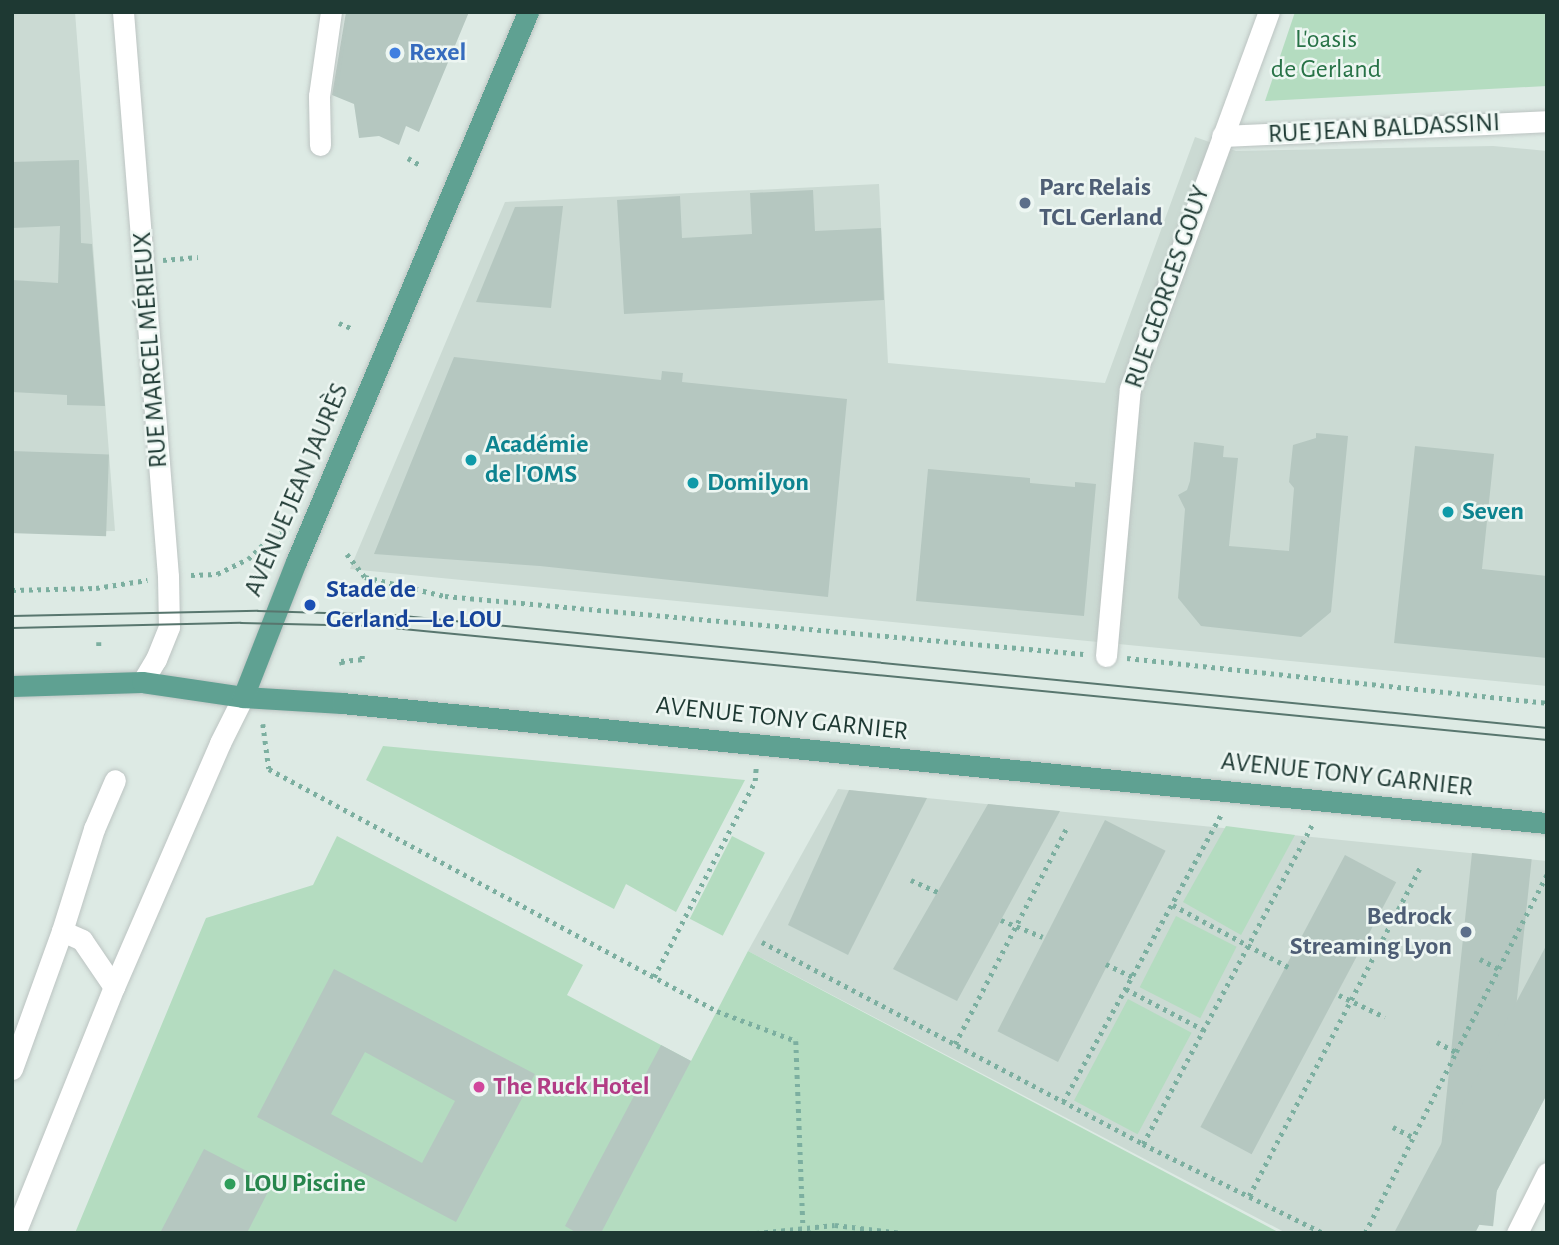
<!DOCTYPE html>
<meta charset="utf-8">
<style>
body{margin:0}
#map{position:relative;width:1559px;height:1245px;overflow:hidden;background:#ddeae4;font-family:"Alegreya Sans",sans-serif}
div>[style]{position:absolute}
.built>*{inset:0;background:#cbdad3}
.green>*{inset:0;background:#b4dcc0;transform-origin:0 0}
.building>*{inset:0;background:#b5c7c0;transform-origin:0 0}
.path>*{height:4.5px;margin-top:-2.25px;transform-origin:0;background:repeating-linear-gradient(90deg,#7cafa0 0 3.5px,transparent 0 8.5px)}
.roads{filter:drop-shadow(0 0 2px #bcc4c2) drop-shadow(0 0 2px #bcc4c2)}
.minor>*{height:21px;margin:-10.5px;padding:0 10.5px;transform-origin:10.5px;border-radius:10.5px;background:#fff}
.major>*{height:21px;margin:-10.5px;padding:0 10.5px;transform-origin:10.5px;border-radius:10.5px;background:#5fa192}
.tram>*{height:2px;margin:-1px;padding:0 1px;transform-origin:1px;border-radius:1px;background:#58766e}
.dots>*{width:19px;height:19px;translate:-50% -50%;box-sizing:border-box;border:4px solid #edf6f2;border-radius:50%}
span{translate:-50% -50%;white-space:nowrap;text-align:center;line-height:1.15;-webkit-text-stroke:5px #edf6f2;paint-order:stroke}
.park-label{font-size:26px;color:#277246}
.shop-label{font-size:26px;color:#366cbe;font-weight:700}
.left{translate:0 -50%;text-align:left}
.street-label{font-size:26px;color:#1e3933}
.service-label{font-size:26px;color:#4e5e75;font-weight:700}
.right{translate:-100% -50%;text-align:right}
.culture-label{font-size:26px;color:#0d838f;font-weight:700}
.transit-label{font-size:26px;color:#164399;font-weight:700}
.hotel-label{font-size:26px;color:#b23c85;font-weight:700}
.leisure-label{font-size:26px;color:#27864d;font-weight:700}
.frame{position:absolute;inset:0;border:14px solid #1e3933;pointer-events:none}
</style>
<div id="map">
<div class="built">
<i style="clip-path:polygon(12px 12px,75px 12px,115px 531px,12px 533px)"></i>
<i style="clip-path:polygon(1195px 137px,1236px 151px,1493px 146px,1547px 151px,1547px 686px,350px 569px,505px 202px,879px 184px,888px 363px,1105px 383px)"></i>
<i style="clip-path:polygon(838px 789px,1547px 861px,1547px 1094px,1475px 1233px,1286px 1233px,748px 951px)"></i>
</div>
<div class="green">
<i style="clip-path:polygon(1295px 12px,1547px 12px,1547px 86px,1265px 101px)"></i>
<i style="clip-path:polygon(383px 746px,745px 780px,676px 912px,626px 884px,614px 909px,366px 780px)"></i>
<i style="clip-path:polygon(1226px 826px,1295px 835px,1241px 935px,1183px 902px)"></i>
<i style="clip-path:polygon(337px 836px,583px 965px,567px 995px,691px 1061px,748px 951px,1280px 1233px,75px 1233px,206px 918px,313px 885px)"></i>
<i style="left:732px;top:836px;width:37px;height:93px;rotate:27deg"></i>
<i style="left:1176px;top:916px;width:68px;height:80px;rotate:27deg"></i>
<i style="left:1128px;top:999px;width:72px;height:115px;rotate:28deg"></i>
</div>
<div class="building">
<i style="clip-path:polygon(346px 12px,469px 12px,419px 132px,406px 126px,399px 145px,379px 136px,359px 138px,354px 104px,332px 95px)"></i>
<i style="clip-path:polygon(79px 160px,81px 243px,92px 244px,105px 406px,67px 405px,67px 395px,12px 392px,12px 280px,58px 283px,60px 226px,12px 228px,12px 162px)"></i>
<i style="clip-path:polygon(813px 190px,815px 231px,881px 228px,884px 300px,624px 314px,617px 200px,680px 196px,682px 238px,752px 234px,750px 193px)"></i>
<i style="clip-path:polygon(563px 206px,551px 308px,476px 302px,515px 207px)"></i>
<i style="clip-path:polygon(454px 357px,661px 380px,662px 371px,683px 373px,682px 382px,847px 399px,828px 597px,540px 566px,374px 554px)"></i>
<i style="clip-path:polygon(1316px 433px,1348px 436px,1331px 612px,1301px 637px,1201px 626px,1178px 598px,1185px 509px,1178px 495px,1187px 490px,1190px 481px,1194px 442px,1224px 446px,1223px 457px,1238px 458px,1229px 546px,1289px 551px,1294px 488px,1289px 482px,1293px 445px,1316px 438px)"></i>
<i style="clip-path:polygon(1415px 446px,1494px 454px,1482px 569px,1547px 576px,1547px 658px,1394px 643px)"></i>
<i style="left:12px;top:451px;width:97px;height:82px;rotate:2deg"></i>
<i style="clip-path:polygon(928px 469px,1030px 478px,1030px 483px,1075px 487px,1075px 482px,1096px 484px,1084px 616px,916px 601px)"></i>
<i style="clip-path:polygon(849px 790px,927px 798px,848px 955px,788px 925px)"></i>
<i style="clip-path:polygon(988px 804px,1060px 811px,957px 1001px,893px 969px)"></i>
<i style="left:1105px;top:820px;width:68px;height:237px;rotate:27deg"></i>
<i style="left:1472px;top:853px;width:60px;height:369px;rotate:6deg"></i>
<i style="left:1345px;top:855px;width:58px;height:308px;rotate:28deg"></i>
<i style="clip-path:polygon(1547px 944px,1547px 1094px,1475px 1233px,1394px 1233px)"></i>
<i style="clip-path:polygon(evenodd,334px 969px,535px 1074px,456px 1222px,257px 1117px,334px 969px,365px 1052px,455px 1101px,422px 1163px,331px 1114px,365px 1052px)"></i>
<i style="clip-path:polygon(661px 1045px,691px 1061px,601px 1233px,577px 1233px,565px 1226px)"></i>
<i style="clip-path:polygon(204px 1149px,272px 1184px,247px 1233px,160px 1233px)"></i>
</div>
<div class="path">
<i style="left:408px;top:158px;width:14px;rotate:30deg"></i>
<i style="left:163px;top:260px;width:35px;rotate:-5deg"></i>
<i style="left:339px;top:323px;width:13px;rotate:23deg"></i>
<i style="left:347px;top:554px;width:29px;rotate:52deg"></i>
<i style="left:365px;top:577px;width:82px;rotate:13.4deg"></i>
<i style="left:445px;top:596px;width:641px;rotate:5.19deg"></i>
<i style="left:191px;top:575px;width:26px;rotate:-2deg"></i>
<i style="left:217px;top:574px;width:34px;rotate:-26deg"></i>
<i style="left:248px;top:559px;width:33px;rotate:-44deg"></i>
<i style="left:272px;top:536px;width:13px;rotate:-23deg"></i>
<i style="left:12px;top:590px;width:84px;rotate:-1.4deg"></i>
<i style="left:96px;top:588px;width:52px;rotate:-8.9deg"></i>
<i style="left:99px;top:642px;width:8px;rotate:90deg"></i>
<i style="left:1127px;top:658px;width:422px;rotate:6.1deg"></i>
<i style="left:342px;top:665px;width:4px;rotate:-104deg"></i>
<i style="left:341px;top:661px;width:21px;rotate:-5deg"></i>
<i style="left:362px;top:659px;width:4px;rotate:-90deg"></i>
<i style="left:263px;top:724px;width:45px;rotate:82.4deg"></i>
<i style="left:269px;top:769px;width:509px;rotate:28.38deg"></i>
<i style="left:717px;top:1011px;width:85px;rotate:20.8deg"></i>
<i style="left:796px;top:1041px;width:185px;rotate:87.8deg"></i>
<i style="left:911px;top:880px;width:30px;rotate:24deg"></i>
<i style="left:1173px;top:905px;width:131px;rotate:28.3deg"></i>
<i style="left:1001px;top:920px;width:45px;rotate:22deg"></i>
<i style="left:762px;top:942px;width:431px;rotate:27.9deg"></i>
<i style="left:1143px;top:1144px;width:201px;rotate:26.3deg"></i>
<i style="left:1480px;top:959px;width:21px;rotate:28deg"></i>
<i style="left:1106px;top:964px;width:30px;rotate:26deg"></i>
<i style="left:654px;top:977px;width:220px;rotate:-62.7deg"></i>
<i style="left:755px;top:781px;width:16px;rotate:-86deg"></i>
<i style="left:1126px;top:989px;width:88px;rotate:27.7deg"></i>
<i style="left:1339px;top:995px;width:51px;rotate:25.6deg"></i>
<i style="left:1437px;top:1042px;width:21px;rotate:28deg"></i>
<i style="left:1456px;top:1052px;width:200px;rotate:-62.9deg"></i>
<i style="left:955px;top:1044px;width:242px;rotate:-62.7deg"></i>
<i style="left:1063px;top:1102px;width:330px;rotate:-61.2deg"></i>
<i style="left:1393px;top:1127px;width:22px;rotate:27deg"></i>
<i style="left:1143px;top:1144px;width:363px;rotate:-62.1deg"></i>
<i style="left:1249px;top:1196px;width:372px;rotate:-62.5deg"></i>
<i style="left:756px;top:1233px;width:79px;rotate:-5.8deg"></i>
<i style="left:835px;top:1225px;width:67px;rotate:6.8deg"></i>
<i style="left:1365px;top:1233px;width:203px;rotate:-63.3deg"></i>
</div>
<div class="roads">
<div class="minor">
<i style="left:123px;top:12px;width:566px;rotate:85.44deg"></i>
<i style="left:168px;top:576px;width:51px;rotate:88.9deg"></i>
<i style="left:169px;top:627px;width:35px;rotate:112deg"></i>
<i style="left:156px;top:659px;width:27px;rotate:121deg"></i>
<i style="left:1222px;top:136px;width:325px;rotate:-2.6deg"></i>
<i style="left:320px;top:145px;width:49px;rotate:-91.2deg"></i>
<i style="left:319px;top:96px;width:85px;rotate:-81.9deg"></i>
<i style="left:1106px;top:656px;width:268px;rotate:-84.9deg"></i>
<i style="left:1130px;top:389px;width:402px;rotate:-69.8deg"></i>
<i style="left:62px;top:931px;width:22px;rotate:24deg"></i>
<i style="left:82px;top:940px;width:57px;rotate:55.8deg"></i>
<i style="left:12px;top:1069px;width:147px;rotate:-70.1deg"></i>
<i style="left:62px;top:931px;width:107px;rotate:-72.6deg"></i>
<i style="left:94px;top:829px;width:53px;rotate:-66.8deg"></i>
<i style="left:15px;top:1233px;width:265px;rotate:-68.1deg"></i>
<i style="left:114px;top:987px;width:266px;rotate:-66.5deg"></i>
<i style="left:220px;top:743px;width:51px;rotate:-63.4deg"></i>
<i style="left:1517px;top:1233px;width:67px;rotate:-63.4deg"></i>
</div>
<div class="major">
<i style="left:12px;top:686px;width:130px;rotate:-1.8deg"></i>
<i style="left:142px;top:682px;width:102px;rotate:8.4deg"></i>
<i style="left:243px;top:697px;width:99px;rotate:3.5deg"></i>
<i style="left:342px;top:703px;width:1211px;rotate:5.69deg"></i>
<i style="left:243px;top:697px;width:145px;rotate:-68.6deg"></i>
<i style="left:296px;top:562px;width:597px;rotate:-67.13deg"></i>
</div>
</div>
<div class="tram">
<i style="left:12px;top:616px;width:246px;rotate:-1.2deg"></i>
<i style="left:258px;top:611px;width:135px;rotate:1.7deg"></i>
<i style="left:393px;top:615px;width:1160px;rotate:5.59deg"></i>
<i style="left:12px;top:628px;width:229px;rotate:-1.3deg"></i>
<i style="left:241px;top:623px;width:131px;rotate:1.3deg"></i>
<i style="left:372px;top:626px;width:1181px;rotate:5.54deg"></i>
</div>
<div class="dots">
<i style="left:395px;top:53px;background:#3f7fe0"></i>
<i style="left:1025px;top:203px;background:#5c6f8a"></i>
<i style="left:471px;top:460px;background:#0f9aa8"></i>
<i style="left:693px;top:483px;background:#0f9aa8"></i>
<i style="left:1448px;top:512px;background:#0f9aa8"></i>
<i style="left:310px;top:605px;background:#1a4fb4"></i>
<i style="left:1466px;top:932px;background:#5c6f8a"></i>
<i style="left:479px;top:1087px;background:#d1479c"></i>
<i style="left:230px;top:1184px;background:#2e9e5b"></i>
</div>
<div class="park-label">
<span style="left:1326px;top:55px">L'oasis<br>de Gerland</span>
</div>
<div class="shop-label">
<span class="left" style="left:409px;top:53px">Rexel</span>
</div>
<div class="street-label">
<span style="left:1384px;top:129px;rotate:-3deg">RUE JEAN BALDASSINI</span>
<span style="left:1168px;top:287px;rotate:-71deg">RUE GEORGES GOUY</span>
<span style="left:151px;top:350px;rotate:-94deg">RUE MARCEL MÉRIEUX</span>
<span style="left:297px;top:490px;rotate:-67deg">AVENUE JEAN JAURÈS</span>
<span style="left:782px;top:719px;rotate:6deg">AVENUE TONY GARNIER</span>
<span style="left:1347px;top:775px;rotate:6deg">AVENUE TONY GARNIER</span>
</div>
<div class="service-label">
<span class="left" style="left:1039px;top:203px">Parc Relais<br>TCL Gerland</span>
<span class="right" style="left:1452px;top:932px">Bedrock<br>Streaming Lyon</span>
</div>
<div class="culture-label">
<span class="left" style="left:485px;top:460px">Académie<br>de l'OMS</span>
<span class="left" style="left:707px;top:483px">Domilyon</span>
<span class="left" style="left:1462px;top:512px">Seven</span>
</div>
<div class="transit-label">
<span class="left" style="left:326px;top:605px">Stade de<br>Gerland—Le LOU</span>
</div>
<div class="hotel-label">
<span class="left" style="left:493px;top:1087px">The Ruck Hotel</span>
</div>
<div class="leisure-label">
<span class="left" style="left:244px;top:1184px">LOU Piscine</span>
</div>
<div class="frame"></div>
</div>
